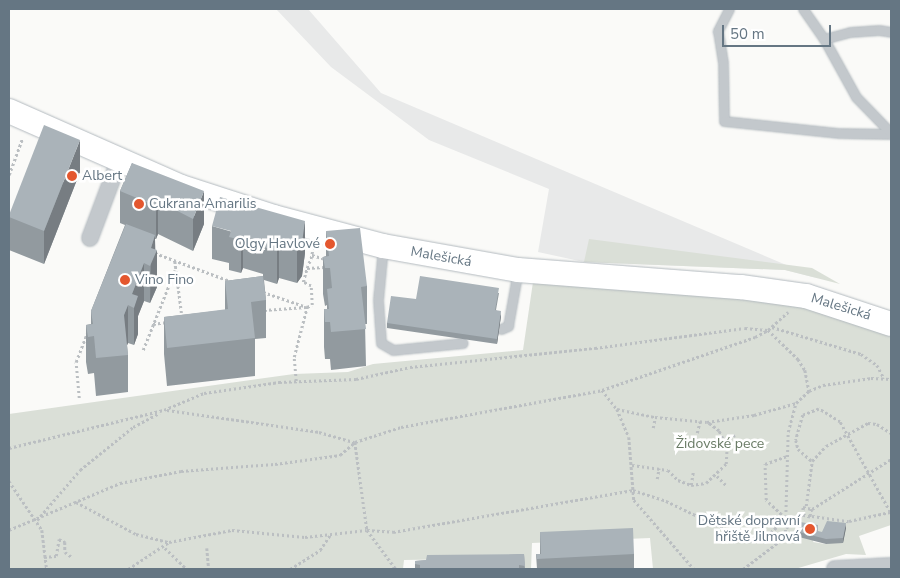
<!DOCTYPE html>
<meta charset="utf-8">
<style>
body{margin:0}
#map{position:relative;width:900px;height:578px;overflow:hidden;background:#fafaf8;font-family:"Nunito Sans",sans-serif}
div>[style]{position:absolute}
.built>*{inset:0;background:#e8e9e9}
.green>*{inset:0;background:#dadfd7}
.path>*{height:2.5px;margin-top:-1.25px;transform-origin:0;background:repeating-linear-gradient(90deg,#bbbfc2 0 2.5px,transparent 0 5px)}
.roads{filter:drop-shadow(0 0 1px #b3babf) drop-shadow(0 0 1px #b3babf)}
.lane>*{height:9px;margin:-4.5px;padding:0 4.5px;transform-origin:4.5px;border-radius:4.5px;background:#c3c8cc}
.street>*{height:16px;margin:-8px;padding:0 8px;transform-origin:8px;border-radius:8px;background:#c3c8cc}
.secondary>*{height:24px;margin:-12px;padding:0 12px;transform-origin:12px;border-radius:12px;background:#fff}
.wall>*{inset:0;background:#929a9f}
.shaded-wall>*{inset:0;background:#777d82}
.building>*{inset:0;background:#aab3b9}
.dots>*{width:14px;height:14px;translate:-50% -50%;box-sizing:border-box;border:2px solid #fff;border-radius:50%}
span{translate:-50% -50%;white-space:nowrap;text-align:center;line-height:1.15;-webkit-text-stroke:5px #fff;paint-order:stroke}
.poi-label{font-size:14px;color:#657683}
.left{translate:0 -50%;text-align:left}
.right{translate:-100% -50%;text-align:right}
.street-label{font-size:14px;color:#657683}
.park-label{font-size:14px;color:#687a64}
.frame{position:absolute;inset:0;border:10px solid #657683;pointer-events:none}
.scale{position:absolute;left:722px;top:25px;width:109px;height:22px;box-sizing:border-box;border:2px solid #657683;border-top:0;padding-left:6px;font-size:15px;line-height:18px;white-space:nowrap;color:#657683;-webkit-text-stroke:4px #fff;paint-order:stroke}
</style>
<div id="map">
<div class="built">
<i style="clip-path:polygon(276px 9px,308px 9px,381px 93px,817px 278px,785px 270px,584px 262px,538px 252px,549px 189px,429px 140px,331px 67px)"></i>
</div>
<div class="green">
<i style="clip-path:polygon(589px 239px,812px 268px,840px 284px,785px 270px,584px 262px)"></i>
<i style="clip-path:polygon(evenodd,533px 282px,799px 303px,891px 333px,891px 525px,859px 536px,866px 555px,846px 554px,795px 569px,653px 569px,650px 538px,532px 543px,531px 569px,525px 569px,524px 558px,404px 560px,403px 569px,9px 569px,9px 414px,294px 374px,348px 372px,373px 364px,523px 350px,533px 282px,846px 528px,843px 540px,825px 544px,813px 542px,818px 529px,818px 536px,846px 528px)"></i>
</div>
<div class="path">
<i style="left:9px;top:175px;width:38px;rotate:-70deg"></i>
<i style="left:314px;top:247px;width:8px;rotate:104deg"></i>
<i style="left:312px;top:255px;width:14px;rotate:17deg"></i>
<i style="left:155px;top:253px;width:80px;rotate:20.5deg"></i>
<i style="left:175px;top:261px;width:55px;rotate:82.7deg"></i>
<i style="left:307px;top:268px;width:14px;rotate:-69deg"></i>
<i style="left:263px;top:292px;width:46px;rotate:18.8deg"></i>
<i style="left:264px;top:310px;width:42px;rotate:-4.1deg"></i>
<i style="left:153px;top:324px;width:14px;rotate:-8deg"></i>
<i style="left:772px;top:327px;width:93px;rotate:16.9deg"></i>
<i style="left:861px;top:354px;width:19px;rotate:35deg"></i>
<i style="left:877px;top:365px;width:15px;rotate:62deg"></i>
<i style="left:143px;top:350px;width:86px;rotate:-68.2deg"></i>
<i style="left:296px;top:381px;width:24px;rotate:-95deg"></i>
<i style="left:294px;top:357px;width:52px;rotate:-75.4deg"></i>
<i style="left:307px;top:307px;width:5px;rotate:-22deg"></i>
<i style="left:312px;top:305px;width:19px;rotate:-93deg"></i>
<i style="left:311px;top:286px;width:9px;rotate:-153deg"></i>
<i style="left:303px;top:282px;width:15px;rotate:-74deg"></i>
<i style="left:307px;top:268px;width:18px;rotate:-3deg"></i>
<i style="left:602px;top:390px;width:24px;rotate:52deg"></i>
<i style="left:617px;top:409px;width:30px;rotate:67deg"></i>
<i style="left:629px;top:437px;width:63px;rotate:85.5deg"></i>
<i style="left:634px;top:500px;width:91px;rotate:49deg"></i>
<i style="left:79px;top:398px;width:36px;rotate:-95deg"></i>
<i style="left:76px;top:362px;width:30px;rotate:-69deg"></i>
<i style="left:617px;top:409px;width:39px;rotate:12deg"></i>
<i style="left:655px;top:417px;width:52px;rotate:5.5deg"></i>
<i style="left:707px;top:422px;width:48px;rotate:-8.5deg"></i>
<i style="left:754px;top:415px;width:44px;rotate:-15.9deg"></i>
<i style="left:167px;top:410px;width:154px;rotate:8.2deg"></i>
<i style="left:319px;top:432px;width:37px;rotate:16deg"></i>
<i style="left:355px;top:442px;width:89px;rotate:82.2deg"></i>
<i style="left:367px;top:530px;width:49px;rotate:53.4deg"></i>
<i style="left:653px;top:428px;width:10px;rotate:-79deg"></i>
<i style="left:697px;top:433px;width:12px;rotate:-76deg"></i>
<i style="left:724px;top:440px;width:12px;rotate:-24deg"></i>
<i style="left:9px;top:448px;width:160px;rotate:-13.8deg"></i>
<i style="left:164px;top:410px;width:43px;rotate:-23deg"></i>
<i style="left:204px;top:393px;width:76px;rotate:-8.3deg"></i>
<i style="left:279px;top:382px;width:77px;rotate:-2.2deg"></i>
<i style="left:356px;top:379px;width:55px;rotate:-12.5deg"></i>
<i style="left:410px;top:367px;width:186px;rotate:-5.9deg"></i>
<i style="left:595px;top:348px;width:151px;rotate:-7.6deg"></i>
<i style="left:745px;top:328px;width:23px;rotate:5deg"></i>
<i style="left:768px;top:330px;width:42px;rotate:44deg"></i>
<i style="left:798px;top:359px;width:13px;rotate:58deg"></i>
<i style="left:805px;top:370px;width:21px;rotate:79deg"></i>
<i style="left:632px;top:465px;width:36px;rotate:8deg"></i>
<i style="left:668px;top:470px;width:14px;rotate:45deg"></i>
<i style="left:678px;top:480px;width:14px;rotate:21deg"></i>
<i style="left:691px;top:485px;width:15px;rotate:-8deg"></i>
<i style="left:706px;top:483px;width:28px;rotate:-44deg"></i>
<i style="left:726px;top:464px;width:17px;rotate:-87deg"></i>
<i style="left:727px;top:447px;width:18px;rotate:-117deg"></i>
<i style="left:719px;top:431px;width:15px;rotate:-143deg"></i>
<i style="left:717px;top:476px;width:13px;rotate:45deg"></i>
<i style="left:657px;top:479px;width:11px;rotate:-80deg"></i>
<i style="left:9px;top:481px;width:59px;rotate:56deg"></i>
<i style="left:42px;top:530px;width:39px;rotate:83deg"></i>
<i style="left:691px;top:485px;width:13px;rotate:-81deg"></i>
<i style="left:76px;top:502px;width:68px;rotate:28.1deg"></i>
<i style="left:136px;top:534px;width:34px;rotate:14deg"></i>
<i style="left:169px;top:542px;width:64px;rotate:-10.8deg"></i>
<i style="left:232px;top:530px;width:73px;rotate:5.5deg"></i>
<i style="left:305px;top:537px;width:62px;rotate:-6.4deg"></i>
<i style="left:367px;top:530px;width:26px;rotate:4deg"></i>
<i style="left:393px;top:532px;width:244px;rotate:-9.9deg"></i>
<i style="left:633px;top:490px;width:35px;rotate:18deg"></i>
<i style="left:666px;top:501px;width:93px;rotate:25.5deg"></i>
<i style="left:750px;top:541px;width:18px;rotate:-16deg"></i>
<i style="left:767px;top:536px;width:26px;rotate:-43deg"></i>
<i style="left:806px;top:506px;width:45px;rotate:-82.4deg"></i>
<i style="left:812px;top:461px;width:21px;rotate:-47deg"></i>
<i style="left:826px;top:446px;width:48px;rotate:-28.7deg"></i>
<i style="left:868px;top:423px;width:9px;rotate:6deg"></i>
<i style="left:877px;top:424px;width:17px;rotate:33deg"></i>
<i style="left:812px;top:509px;width:93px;rotate:-32.3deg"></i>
<i style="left:812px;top:516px;width:37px;rotate:8deg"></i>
<i style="left:849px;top:521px;width:42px;rotate:-12.4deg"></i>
<i style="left:890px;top:512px;width:103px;rotate:-119.1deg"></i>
<i style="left:840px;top:422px;width:25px;rotate:-148deg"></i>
<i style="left:819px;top:409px;width:17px;rotate:159deg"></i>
<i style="left:803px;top:415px;width:26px;rotate:106deg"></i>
<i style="left:796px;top:440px;width:9px;rotate:77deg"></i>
<i style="left:798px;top:449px;width:18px;rotate:41deg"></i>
<i style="left:785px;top:518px;width:26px;rotate:-137deg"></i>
<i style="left:766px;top:500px;width:36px;rotate:-92deg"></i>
<i style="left:765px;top:464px;width:23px;rotate:-20deg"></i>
<i style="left:37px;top:520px;width:66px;rotate:-49.3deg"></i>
<i style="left:80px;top:470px;width:68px;rotate:-39.1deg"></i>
<i style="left:133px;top:427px;width:30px;rotate:-28deg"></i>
<i style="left:786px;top:528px;width:21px;rotate:-39deg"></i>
<i style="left:802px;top:515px;width:8px;rotate:-83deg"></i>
<i style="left:803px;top:507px;width:9px;rotate:13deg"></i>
<i style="left:812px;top:509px;width:8px;rotate:104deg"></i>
<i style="left:810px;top:517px;width:8px;rotate:-166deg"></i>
<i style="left:9px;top:530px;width:121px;rotate:-22.9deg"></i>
<i style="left:120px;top:483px;width:62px;rotate:-11.1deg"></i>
<i style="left:181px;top:471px;width:94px;rotate:-4.3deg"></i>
<i style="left:275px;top:464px;width:66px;rotate:-7.9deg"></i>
<i style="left:340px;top:455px;width:20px;rotate:-41deg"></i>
<i style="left:355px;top:442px;width:48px;rotate:-18.1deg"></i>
<i style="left:401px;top:427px;width:204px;rotate:-10.4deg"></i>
<i style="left:602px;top:390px;width:162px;rotate:-19.1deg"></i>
<i style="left:755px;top:337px;width:15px;rotate:-28deg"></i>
<i style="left:768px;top:330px;width:27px;rotate:-42deg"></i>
<i style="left:165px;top:548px;width:30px;rotate:44deg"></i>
<i style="left:207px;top:548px;width:21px;rotate:85deg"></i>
<i style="left:44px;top:557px;width:12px;rotate:-5deg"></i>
<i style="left:56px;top:556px;width:17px;rotate:-80deg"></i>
<i style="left:59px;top:539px;width:7px;rotate:27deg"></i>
<i style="left:65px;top:542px;width:10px;rotate:90deg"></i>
<i style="left:65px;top:552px;width:9px;rotate:36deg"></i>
<i style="left:128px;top:569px;width:49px;rotate:-33.4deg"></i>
<i style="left:290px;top:569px;width:36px;rotate:-32deg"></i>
<i style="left:320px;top:550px;width:18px;rotate:-56deg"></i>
<i style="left:743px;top:569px;width:53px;rotate:-37.3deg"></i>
<i style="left:785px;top:537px;width:105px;rotate:-88.4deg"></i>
<i style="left:788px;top:432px;width:30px;rotate:-75deg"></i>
<i style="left:796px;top:403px;width:18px;rotate:-43deg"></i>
<i style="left:809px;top:391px;width:15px;rotate:-23deg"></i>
<i style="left:823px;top:385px;width:49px;rotate:-8.3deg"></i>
<i style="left:871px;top:378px;width:20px;rotate:3deg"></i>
</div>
<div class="roads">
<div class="lane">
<i style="left:729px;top:9px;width:25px;rotate:117deg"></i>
<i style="left:718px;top:31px;width:32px;rotate:81deg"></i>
<i style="left:723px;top:63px;width:58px;rotate:89deg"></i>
<i style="left:724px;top:121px;width:116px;rotate:6deg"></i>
<i style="left:839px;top:133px;width:52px;rotate:1.1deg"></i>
<i style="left:803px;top:9px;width:37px;rotate:55deg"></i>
<i style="left:824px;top:39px;width:27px;rotate:-15deg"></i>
<i style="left:850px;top:32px;width:29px;rotate:-4deg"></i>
<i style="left:879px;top:30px;width:12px;rotate:9deg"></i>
<i style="left:824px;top:39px;width:66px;rotate:61.1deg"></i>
<i style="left:856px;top:97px;width:50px;rotate:45.8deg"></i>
<i style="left:383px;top:247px;width:53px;rotate:95.4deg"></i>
<i style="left:378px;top:300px;width:43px;rotate:86deg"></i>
<i style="left:381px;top:343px;width:14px;rotate:30deg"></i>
<i style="left:393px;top:350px;width:70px;rotate:-5.7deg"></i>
<i style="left:501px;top:329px;width:8px;rotate:-23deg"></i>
<i style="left:508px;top:326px;width:57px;rotate:-79.9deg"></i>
</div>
<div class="street">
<i style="left:90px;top:238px;width:82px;rotate:-69.4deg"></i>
<i style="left:835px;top:569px;width:56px;rotate:-3.1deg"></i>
</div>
<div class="secondary">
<i style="left:9px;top:111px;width:188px;rotate:23.8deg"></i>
<i style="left:181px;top:187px;width:98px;rotate:17.9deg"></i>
<i style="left:274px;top:217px;width:113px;rotate:14.9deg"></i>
<i style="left:383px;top:246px;width:137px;rotate:10.1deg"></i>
<i style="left:518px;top:270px;width:224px;rotate:4.4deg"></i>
<i style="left:741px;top:287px;width:66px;rotate:7.9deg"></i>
<i style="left:806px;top:296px;width:89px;rotate:18.2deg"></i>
</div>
</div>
<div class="wall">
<i style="clip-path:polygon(132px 163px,204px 224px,193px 251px,158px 234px,156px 239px,155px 239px,157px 287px,150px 303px,144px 301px,138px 316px,138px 334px,134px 345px,128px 343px,127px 345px,128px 355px,128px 392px,96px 396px,94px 373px,88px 374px,86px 362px,86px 325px,91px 324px,91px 311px,125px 225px,120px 223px,120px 191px)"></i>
<i style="clip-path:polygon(80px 172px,44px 264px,9px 250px,9px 215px)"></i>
<i style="clip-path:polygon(212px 226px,305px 253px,302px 276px,297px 283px,279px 278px,277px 284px,264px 280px,266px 300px,266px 338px,255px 339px,255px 376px,167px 386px,164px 354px,164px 317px,225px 310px,225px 281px,263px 276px,263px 274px,243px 268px,241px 273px,229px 270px,229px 263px,212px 259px)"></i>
<i style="clip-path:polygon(326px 231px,367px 286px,367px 324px,365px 324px,366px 366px,331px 370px,330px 359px,325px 359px,324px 347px,324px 309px,327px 309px,327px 305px,325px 306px,323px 294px,323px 257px,326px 256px)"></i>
<i style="clip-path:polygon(499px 293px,496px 310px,501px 316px,497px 344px,387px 328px,387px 323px,416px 299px)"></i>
<i style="clip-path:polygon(846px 528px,843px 543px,826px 544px,799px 537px,799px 532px,822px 532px)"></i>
<i style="clip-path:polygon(540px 532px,634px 554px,634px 568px,613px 569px,537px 569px,536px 554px,540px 554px)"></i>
<i style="clip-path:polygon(524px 554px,525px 569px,415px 569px,415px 561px)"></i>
</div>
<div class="shaded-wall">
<i style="clip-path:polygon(80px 140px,80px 172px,44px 264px,44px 231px)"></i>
<i style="clip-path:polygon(204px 191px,204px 224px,193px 251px,193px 219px)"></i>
<i style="clip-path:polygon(158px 201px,158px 234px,156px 239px,156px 206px)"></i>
<i style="clip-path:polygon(305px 221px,305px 253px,302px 276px,297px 283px,297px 251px)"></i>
<i style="clip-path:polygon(155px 235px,155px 253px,157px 250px,157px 287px,150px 303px,151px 248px)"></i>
<i style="clip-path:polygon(243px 236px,243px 268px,241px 273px,241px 240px)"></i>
<i style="clip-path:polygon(279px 246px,279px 278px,277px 284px,277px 251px)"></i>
<i style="clip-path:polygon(144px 263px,144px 301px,138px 316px,138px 334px,134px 345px,134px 308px,132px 294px)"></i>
<i style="clip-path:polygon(128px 305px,128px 343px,124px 353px,124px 315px)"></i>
<i style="clip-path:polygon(501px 311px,501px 316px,497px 344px,497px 339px)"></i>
<i style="clip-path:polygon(846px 523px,846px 528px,843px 543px,843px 538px)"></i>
</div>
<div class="building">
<i style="clip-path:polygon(44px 125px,80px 140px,44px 231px,9px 217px,9px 215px)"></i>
<i style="clip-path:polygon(132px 163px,204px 191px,193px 219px,158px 201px,156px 206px,120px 191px)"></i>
<i style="clip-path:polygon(220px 197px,305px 221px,302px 243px,297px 251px,279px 246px,277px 251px,263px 247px,265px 242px,243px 236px,241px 240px,229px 237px,231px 231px,212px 226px)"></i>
<i style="clip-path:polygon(126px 224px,155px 235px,151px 248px,157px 250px,150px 266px,144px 263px,132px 294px,138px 296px,134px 308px,128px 305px,124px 315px,128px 355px,96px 358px,94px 336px,88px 337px,86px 325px,93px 324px,91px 311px)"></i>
<i style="clip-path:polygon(360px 228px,367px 286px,361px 287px,366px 329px,331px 332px,330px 322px,325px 322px,324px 309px,329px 309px,327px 289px,332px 288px,330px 268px,325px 268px,323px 257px,329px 256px,326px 231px)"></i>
<i style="clip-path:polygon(263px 276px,266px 300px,251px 302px,255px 338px,167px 348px,164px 317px,228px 309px,225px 281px)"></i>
<i style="clip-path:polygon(420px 276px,499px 288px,495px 310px,501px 311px,497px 339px,387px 323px,391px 296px,416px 299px)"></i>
<i style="clip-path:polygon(827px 521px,846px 523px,843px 538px,826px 539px,799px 532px,800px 522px,818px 525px,818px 531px,822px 532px)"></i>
<i style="clip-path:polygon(633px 528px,634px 554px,537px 559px,536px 554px,541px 554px,540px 532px)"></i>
<i style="clip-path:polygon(524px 554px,525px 566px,519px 565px,519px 569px,420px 569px,420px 565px,415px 564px,415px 561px,426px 560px,427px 555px)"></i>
</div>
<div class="dots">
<i style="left:72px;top:176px;background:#e4572e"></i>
<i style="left:139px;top:204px;background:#e4572e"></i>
<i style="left:330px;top:244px;background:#e4572e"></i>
<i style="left:125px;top:280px;background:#e4572e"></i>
<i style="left:810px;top:529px;background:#e4572e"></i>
</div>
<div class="poi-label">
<span class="left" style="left:82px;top:176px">Albert</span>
<span class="left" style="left:149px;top:204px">Cukrana Amarilis</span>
<span class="right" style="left:320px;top:244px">Olgy Havlové</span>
<span class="left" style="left:135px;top:280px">Vino Fino</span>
<span class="right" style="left:800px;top:529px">Dětské dopravní<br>hřiště Jilmová</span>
</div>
<div class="street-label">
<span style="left:441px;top:257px;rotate:10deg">Malešická</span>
<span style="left:841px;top:307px;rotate:17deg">Malešická</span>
</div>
<div class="park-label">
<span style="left:720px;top:444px">Židovské pece</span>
</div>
<div class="frame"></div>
<div class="scale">50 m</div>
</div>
